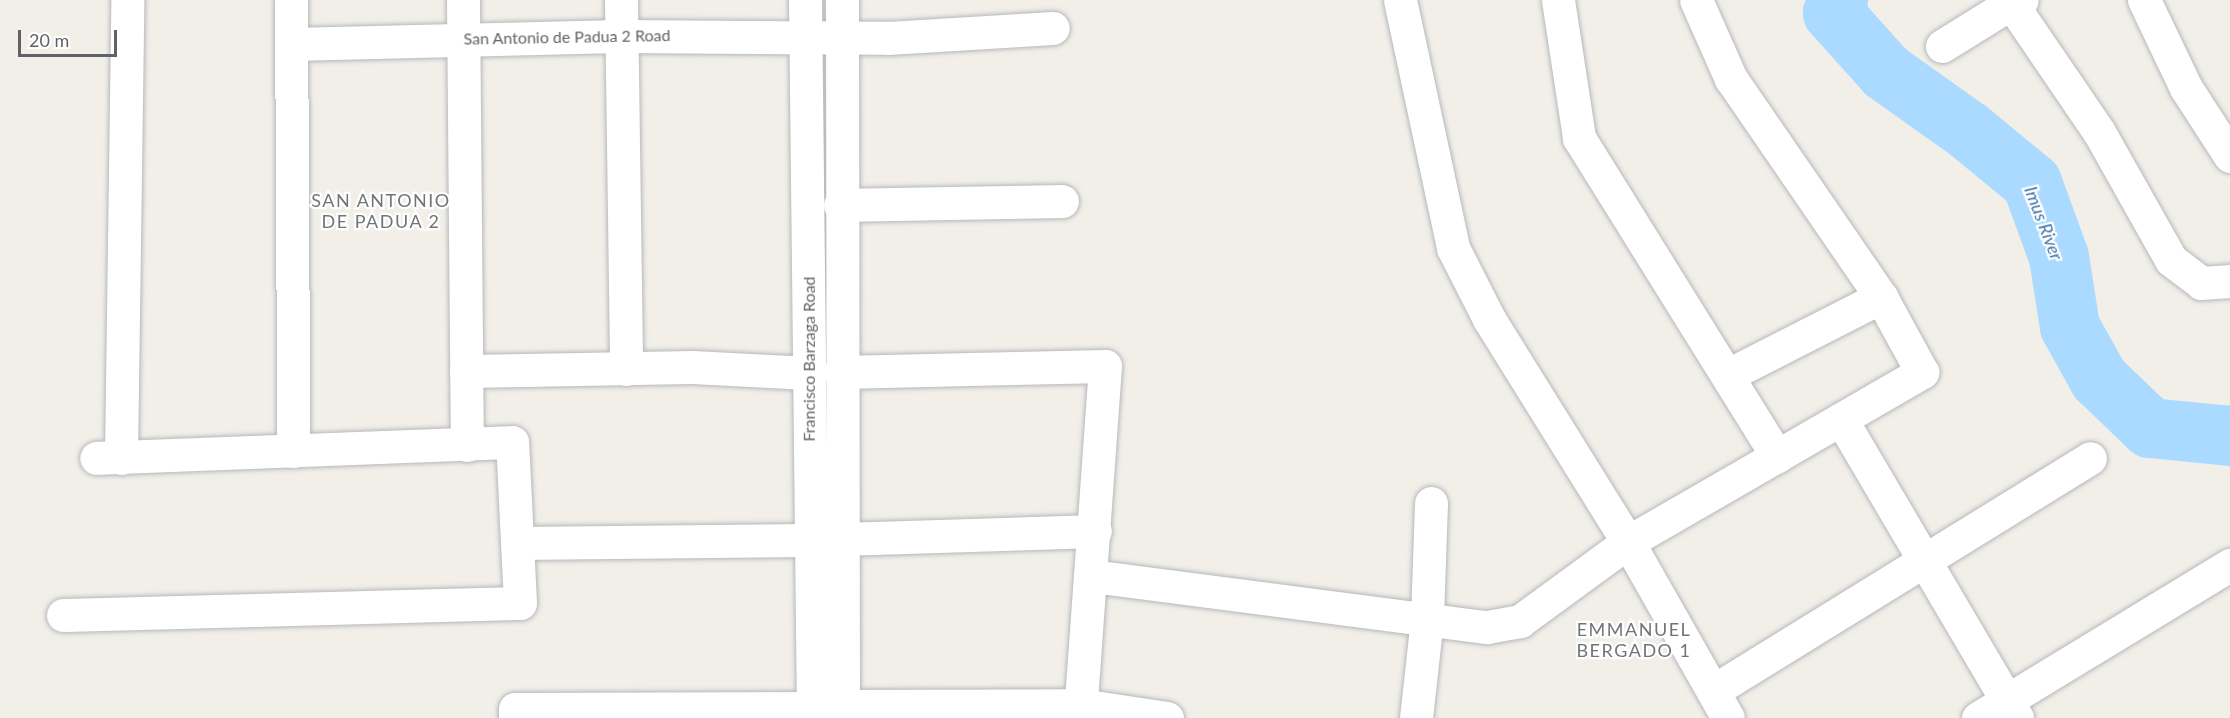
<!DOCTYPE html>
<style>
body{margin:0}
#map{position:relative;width:2230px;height:718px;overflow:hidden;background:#f1efe8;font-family:Lato,sans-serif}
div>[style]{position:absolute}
.river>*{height:60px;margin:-30px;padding:0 30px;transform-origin:30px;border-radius:30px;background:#aadaff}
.roads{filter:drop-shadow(0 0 2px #b5b8bc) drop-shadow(0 0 2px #b5b8bc)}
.minor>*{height:33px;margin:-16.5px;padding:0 16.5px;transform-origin:16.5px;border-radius:16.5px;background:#fff}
span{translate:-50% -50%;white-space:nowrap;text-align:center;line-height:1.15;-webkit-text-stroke:4.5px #fff;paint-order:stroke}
.street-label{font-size:16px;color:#5f6368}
.neighbourhood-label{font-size:18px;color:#70757a;letter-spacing:1.5px}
.water-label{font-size:18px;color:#4174aa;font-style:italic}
.scale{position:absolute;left:18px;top:30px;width:99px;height:27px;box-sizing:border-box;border:3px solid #5f6368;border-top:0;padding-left:8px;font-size:18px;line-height:21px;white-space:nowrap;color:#5f6368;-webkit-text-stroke:4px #fff;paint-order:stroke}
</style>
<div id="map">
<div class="river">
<i style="left:1838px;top:0;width:14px;rotate:111deg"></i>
<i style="left:1833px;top:13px;width:79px;rotate:48.1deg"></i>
<i style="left:1886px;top:72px;width:102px;rotate:35.4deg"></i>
<i style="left:1969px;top:131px;width:82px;rotate:39.5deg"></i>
<i style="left:2032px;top:183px;width:79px;rotate:70deg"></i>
<i style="left:2059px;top:257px;width:71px;rotate:81.1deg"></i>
<i style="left:2070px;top:327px;width:60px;rotate:60.9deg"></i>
<i style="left:2099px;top:379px;width:71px;rotate:43.9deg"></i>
<i style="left:2150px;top:428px;width:80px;rotate:5.7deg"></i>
</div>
<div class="roads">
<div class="minor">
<i style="left:291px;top:0;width:451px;rotate:89.7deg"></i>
<i style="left:463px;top:0;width:445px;rotate:89.5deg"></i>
<i style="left:621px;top:0;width:369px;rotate:89.2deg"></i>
<i style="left:805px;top:0;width:718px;rotate:89.36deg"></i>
<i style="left:842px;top:0;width:718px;rotate:89.92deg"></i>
<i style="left:1400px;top:0;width:254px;rotate:77.9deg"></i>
<i style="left:1453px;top:248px;width:80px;rotate:63.1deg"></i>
<i style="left:1489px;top:319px;width:263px;rotate:58.1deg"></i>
<i style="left:1628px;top:542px;width:202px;rotate:60.4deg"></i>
<i style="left:1558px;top:0;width:140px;rotate:81.3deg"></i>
<i style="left:1579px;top:138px;width:375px;rotate:58.1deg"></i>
<i style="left:2144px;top:0;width:98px;rotate:64.5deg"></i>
<i style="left:2186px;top:88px;width:81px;rotate:57.1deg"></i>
<i style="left:2011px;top:3px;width:156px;rotate:55.7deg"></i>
<i style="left:2099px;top:132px;width:147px;rotate:60.6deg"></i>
<i style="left:2171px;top:260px;width:38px;rotate:37deg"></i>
<i style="left:2201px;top:283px;width:29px;rotate:-4deg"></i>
<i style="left:292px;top:44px;width:328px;rotate:-1.4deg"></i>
<i style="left:620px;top:36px;width:268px;rotate:0.4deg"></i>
<i style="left:888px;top:38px;width:165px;rotate:-3.5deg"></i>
<i style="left:1942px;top:46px;width:81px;rotate:-31.9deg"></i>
<i style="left:2011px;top:3px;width:11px;rotate:-15deg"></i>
<i style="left:840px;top:205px;width:222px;rotate:-1deg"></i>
<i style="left:466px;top:371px;width:226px;rotate:-1deg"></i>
<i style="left:692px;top:367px;width:117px;rotate:2.9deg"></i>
<i style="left:840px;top:372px;width:265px;rotate:-1.3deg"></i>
<i style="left:1105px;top:366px;width:353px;rotate:94.1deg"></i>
<i style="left:1728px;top:375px;width:172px;rotate:-27deg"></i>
<i style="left:1841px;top:419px;width:347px;rotate:59.5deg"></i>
<i style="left:121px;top:458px;width:458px;rotate:-89.2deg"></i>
<i style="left:841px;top:539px;width:254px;rotate:-1.8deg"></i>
<i style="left:517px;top:543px;width:292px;rotate:-0.6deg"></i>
<i style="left:1092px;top:576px;width:398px;rotate:7.4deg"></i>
<i style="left:1487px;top:627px;width:34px;rotate:-10deg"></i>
<i style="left:1520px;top:621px;width:134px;rotate:-36.2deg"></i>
<i style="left:1628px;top:542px;width:340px;rotate:-30deg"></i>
<i style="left:1922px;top:372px;width:85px;rotate:-118.7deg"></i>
<i style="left:1881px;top:297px;width:265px;rotate:-124.5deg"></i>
<i style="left:1731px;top:79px;width:86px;rotate:-113.9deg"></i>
<i style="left:63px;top:615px;width:457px;rotate:-1.5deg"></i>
<i style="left:520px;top:603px;width:161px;rotate:-92.8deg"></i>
<i style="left:512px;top:442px;width:416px;rotate:177.8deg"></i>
<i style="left:1713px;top:691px;width:443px;rotate:-31.7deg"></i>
<i style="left:843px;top:706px;width:238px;rotate:-0.2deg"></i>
<i style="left:1081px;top:705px;width:87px;rotate:8.6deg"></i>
<i style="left:515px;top:718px;width:9px;rotate:-90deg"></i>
<i style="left:515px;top:709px;width:298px;rotate:-0.2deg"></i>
<i style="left:1416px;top:718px;width:101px;rotate:-83.7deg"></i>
<i style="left:1427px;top:618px;width:115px;rotate:-88deg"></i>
<i style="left:1978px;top:718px;width:295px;rotate:-31.3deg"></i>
</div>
</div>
<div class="street-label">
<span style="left:567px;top:37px;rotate:-1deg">San Antonio de Padua 2 Road</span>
<span style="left:809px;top:359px;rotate:-90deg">Francisco Barzaga Road</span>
</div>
<div class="neighbourhood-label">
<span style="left:381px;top:211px">SAN ANTONIO<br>DE PADUA 2</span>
<span style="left:1634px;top:640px">EMMANUEL<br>BERGADO 1</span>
</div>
<div class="water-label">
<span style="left:2044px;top:223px;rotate:69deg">Imus River</span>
</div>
<div class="scale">20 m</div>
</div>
